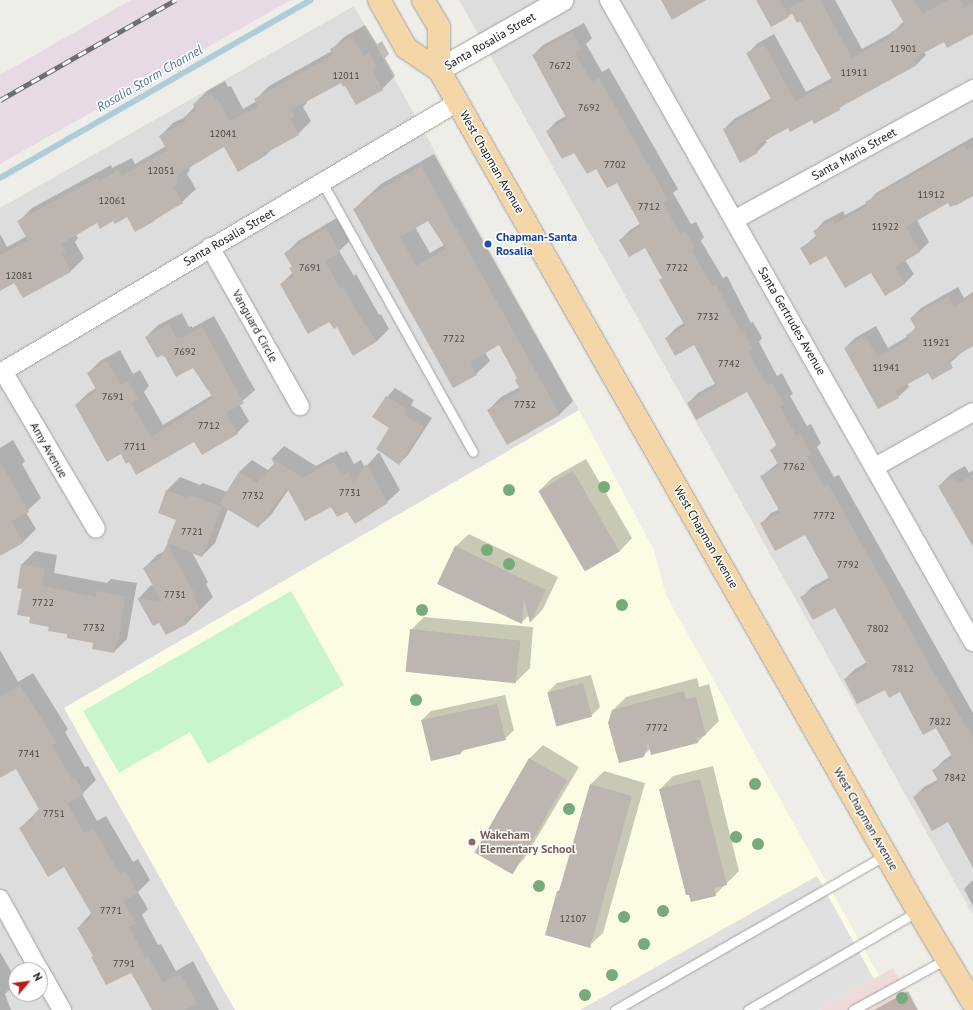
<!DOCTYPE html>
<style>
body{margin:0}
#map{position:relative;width:973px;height:1010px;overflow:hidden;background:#efede7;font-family:"PT Sans",sans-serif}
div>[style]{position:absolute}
.residential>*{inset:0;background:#dedddd}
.commercial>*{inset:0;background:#eedad8}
.industrial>*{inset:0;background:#e8dae5}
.education>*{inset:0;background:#fbfce3}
.park>*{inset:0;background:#c9f5ce}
.parking>*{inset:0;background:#e0e0e0}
.shadow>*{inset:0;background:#0003}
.stream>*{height:6px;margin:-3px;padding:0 3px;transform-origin:3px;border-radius:3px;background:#accdd9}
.building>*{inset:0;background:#bdb6b0;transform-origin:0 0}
.roads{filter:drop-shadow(0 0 1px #a1a1a1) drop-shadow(0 0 1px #a1a1a1)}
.service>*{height:9px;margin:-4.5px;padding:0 4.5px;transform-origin:4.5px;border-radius:4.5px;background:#fff}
.minor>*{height:18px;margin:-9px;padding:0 9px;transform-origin:9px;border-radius:9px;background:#fff}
.tertiary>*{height:22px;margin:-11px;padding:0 11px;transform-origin:11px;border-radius:11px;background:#fff}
.primary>*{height:22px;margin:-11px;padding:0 11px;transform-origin:11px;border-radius:11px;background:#f4d6a8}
.rail>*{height:4.5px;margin-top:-2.25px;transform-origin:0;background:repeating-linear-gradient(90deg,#fff 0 9px,#6e6e6e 0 18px);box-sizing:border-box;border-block:1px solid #6e6e6e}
.trees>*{width:12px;height:12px;margin:-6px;border-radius:50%;background:#78ab7b}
.dots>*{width:11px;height:11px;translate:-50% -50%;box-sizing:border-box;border:2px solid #fff;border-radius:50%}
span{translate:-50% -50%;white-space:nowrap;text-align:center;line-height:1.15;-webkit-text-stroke:3px #fff;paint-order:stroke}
.number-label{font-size:10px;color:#474644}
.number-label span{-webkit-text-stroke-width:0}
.street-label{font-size:12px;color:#202020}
.transit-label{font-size:12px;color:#164399;font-weight:700}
.left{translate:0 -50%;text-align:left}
.education-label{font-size:12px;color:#785e54;font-weight:700}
.water-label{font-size:13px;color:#5175a0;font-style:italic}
.north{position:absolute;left:8px;top:962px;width:40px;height:40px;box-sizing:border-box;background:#fff;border:1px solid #a6a6a6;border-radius:50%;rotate:61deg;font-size:11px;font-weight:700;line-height:16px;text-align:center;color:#202020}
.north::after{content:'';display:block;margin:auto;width:14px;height:18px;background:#bd1a12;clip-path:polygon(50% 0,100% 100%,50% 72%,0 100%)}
</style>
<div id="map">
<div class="residential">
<i style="clip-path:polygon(459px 0,973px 0,973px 915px)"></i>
<i style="clip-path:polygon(evenodd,354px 6px,579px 410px,64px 708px,235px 1010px,0 1010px,0 208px,354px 6px,16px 970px,40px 970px,40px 994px,16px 994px,16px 970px)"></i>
</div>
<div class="commercial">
<i style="clip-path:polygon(893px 968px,917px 1010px,819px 1010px)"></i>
</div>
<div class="industrial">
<i style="clip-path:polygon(131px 0,291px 0,0 164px,0 75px)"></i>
</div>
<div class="education">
<i style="clip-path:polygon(579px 410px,654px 550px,666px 595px,879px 976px,819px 1010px,235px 1010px,64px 708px)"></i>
</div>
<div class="park">
<i style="clip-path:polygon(291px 591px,344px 685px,208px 764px,190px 732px,119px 773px,83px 711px)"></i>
</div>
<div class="parking">
<i style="clip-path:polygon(817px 876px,874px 979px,819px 1010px,580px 1010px)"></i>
</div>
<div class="shadow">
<i style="clip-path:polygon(757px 0,835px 0,862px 49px,893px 32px,904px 21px,892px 0,973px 0,973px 32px,944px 41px,924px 52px,926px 55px,916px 65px,844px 104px,839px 109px,788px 126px,765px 140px,767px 142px,757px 152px,724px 129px,734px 119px,772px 98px,748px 53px,758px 43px,774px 34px,806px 92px,832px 78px,800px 20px,793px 13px,771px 25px)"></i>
<i style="clip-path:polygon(584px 23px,592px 38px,586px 44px,602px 72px,609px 68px,678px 189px,673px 193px,691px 224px,696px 222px,704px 237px,701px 241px,723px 278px,727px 276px,751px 323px,753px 322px,762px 338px,759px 342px,777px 376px,782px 373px,793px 394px,790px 396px,807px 426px,811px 424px,821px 443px,817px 447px,834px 477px,839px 475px,973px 713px,973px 866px,948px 821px,914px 797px,924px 787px,939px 779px,934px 770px,944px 760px,953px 754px,936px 726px,900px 691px,845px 679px,855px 669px,867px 662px,836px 606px,802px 597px,812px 587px,830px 577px,805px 533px,761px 524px,771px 513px,780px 509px,762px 476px,778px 463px,771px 450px,777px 444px,747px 391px,688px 403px,698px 393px,716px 383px,694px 344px,666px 338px,676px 328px,684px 323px,663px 277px,645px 246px,620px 240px,630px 230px,641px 223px,617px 182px,547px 131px,557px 121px,566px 116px,533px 55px,543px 45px)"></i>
<i style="clip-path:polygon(365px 25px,377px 44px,382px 41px,389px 54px,385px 58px,395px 76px,382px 89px,345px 84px,341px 81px,306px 101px,307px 103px,303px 107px,311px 121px,298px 134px,271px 150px,265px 156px,224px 146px,189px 168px,190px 170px,187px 174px,196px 189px,182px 202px,155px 220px,135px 231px,127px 216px,98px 222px,76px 234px,78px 238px,75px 242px,84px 258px,71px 271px,23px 297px,15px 282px,0 289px,0 234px,7px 247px,27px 236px,19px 221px,32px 208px,111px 165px,112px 168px,132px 158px,135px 164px,166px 146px,160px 136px,173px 123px,185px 117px,195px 106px,194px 104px,207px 91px,225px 81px,228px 87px,231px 86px,243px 109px,257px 101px,256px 99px,269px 86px,332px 51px,331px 50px,344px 37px)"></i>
<i style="clip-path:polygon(973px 137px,973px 187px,917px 220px,929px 242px,920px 251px,905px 260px,914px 274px,904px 284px,826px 254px,802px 248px,817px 235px,815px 231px,824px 221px,843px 211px,845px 215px,867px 203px,876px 193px)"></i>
<i style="clip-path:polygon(evenodd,434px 154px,573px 401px,560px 414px,507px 444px,488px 410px,501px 397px,520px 387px,518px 378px,499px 344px,485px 352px,490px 361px,476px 374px,454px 387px,354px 209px,381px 184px,434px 154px,429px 220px,444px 245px,430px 253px,415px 227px,429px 220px)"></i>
<i style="clip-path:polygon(340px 216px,353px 238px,339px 251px,354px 276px,356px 274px,379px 315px,381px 314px,389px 329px,376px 342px,338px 326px,281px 284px,293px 272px,290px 268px,293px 266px,285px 254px,298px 241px)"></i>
<i style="clip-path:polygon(958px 287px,964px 298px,973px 292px,973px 345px,961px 353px,950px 363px,928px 372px,907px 383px,909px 387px,898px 397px,879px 408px,845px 348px,855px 338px,876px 326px,888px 348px,908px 336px,916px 327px,911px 318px,921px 308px)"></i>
<i style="clip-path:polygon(182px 313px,189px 327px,192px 326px,192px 328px,214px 316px,255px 390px,239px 404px,249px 421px,237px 433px,195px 440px,129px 461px,76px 405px,88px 393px,96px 388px,88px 373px,100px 361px,120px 350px,133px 374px,140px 370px,149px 386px,144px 392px,163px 425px,212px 395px,193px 366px,166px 355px,146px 337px,158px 325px)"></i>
<i style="clip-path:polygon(395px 388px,414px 400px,411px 405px,432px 418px,408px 455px,399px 464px,387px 397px)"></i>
<i style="clip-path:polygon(13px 440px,25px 461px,22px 464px,41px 498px,26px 512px,36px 529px,23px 542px,0 555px,0 448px)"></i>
<i style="clip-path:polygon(284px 446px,316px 466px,341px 452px,342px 453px,347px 451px,354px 464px,361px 460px,365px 468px,379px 452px,400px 490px,387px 502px,348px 510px,289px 489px,271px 515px,258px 527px,228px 509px,215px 543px,202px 556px,192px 552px,208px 582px,206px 584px,213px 597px,186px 624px,160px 622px,154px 625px,139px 598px,151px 585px,154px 586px,144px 568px,157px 555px,165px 551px,177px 520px,167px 490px,180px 477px,200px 485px,203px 483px,227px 492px,239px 472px,252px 460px,268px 470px,275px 463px,272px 458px)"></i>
<i style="clip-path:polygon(586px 459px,632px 538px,619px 552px,539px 491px,552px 478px)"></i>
<i style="clip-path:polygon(965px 466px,969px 473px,973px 470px,973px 545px,939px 486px,951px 474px)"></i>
<i style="clip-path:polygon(469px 534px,558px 577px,543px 609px,531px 622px,529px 615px,521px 623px,455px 547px)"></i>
<i style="clip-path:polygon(35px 551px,57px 555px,54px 573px,107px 583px,111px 579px,137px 583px,127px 639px,114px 652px,95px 642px,50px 627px,31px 617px,23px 588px,22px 564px)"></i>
<i style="clip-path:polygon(424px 617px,533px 627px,530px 668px,517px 681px,411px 630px)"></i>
<i style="clip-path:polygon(0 650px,18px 682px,33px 673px,68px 729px,65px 732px,85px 767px,88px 766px,96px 780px,82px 794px,97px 821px,106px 816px,133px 862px,138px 859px,150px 880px,138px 892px,148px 909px,142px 915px,158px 945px,161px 944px,176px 971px,193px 961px,219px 1010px,152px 1010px,131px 971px,94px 956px,78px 928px,92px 912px,65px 866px,20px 828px,40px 809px,16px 768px,0 777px)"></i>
<i style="clip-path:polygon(591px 675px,600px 707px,591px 716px,548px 692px,557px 683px)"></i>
<i style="clip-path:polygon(697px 678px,699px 687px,709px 684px,719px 721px,698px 742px,651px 754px,650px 749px,643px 756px,613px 710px,626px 697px)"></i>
<i style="clip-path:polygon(505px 695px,514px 730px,505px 739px,466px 748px,460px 754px,422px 720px,431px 711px)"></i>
<i style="clip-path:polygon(543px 745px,579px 767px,524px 859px,511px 872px,530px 758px)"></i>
<i style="clip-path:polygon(713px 766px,739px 871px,715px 895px,660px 789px,673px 776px)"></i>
<i style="clip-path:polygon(604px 771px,645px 783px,603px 933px,589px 946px,558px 891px,562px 888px,591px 784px)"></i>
<i style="clip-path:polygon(973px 880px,973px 906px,964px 889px)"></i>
<i style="clip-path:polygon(0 952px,16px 980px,16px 983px,5px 994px,11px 1010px,0 1010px)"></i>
<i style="clip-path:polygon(908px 991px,918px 1010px,874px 1010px)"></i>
</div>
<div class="stream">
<i style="left:0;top:178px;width:358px;rotate:-29.8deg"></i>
</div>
<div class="building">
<i style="clip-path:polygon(661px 0,706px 0,672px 20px)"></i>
<i style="clip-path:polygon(756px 0,780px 0,789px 17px,771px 27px)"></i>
<i style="clip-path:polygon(804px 0,820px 0,852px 58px,893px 35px,891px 32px,905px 25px,891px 0,914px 0,922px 14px,948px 0,960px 0,965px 7px,973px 2px,973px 34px,947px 48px,944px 42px,913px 59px,917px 65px,839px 108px,840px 110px,814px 124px,812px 120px,790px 132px,788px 128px,754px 147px,758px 153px,740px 163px,723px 129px,772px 101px,746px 53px,764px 44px,795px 101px,833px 81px,800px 21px,797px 23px,789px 8px)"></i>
<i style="clip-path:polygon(573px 32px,582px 49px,575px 53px,592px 82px,599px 78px,668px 200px,663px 203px,680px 234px,685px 231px,695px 248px,691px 250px,713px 287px,716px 285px,741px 332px,743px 331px,753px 349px,748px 352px,767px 385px,772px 383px,784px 404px,780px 406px,796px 436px,800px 433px,811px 454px,807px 457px,824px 486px,828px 484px,934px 673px,973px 738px,973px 868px,948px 822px,932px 831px,913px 797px,939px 782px,932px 770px,953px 758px,936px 728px,923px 735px,900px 692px,889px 698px,885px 690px,857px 704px,844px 679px,868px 666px,835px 608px,813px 620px,800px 597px,830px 580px,805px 535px,775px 551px,760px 523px,780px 512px,760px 476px,779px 466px,770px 450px,777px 446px,747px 392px,696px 420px,687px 403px,716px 386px,694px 345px,675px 356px,665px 338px,685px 326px,659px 280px,662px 278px,645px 248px,629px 257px,619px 240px,641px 226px,617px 183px,607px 188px,596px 169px,587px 174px,574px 153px,562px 159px,546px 131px,567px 119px,532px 55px)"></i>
<i style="clip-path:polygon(352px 37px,364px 56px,369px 53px,377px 67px,372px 70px,383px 90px,356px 105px,345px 86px,343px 87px,341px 83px,291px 110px,295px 116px,290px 119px,299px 135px,264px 154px,265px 156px,238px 172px,224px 147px,178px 174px,179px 176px,177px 177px,178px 180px,176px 181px,178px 184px,174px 188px,183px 203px,154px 220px,155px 221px,135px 232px,127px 217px,115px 224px,113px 221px,100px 229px,97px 223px,61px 244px,66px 252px,62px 254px,71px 272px,23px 298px,14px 283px,0 291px,0 255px,28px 240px,17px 221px,97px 178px,99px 181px,118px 170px,122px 176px,167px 150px,159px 136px,186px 121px,184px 117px,196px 110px,193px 104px,211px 93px,215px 100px,217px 98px,230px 121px,258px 106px,254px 99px,333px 55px,330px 49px)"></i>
<i style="clip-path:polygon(964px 145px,966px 150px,973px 146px,973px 196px,955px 206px,955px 205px,950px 207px,948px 203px,906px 227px,920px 252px,895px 267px,905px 284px,885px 296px,871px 273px,845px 288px,826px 256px,810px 265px,800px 248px,817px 238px,813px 231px,833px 220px,835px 224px,867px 206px,865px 202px)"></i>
<i style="clip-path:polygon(evenodd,421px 166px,560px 415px,507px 445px,487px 410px,521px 391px,515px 380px,517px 378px,499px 345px,470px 362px,477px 375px,453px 388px,353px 209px,368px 200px,366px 197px,421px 166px,428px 221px,446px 249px,416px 266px,400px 237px,428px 221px)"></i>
<i style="clip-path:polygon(326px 228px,340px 252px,325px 261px,340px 288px,343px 287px,366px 327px,367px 326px,376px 342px,353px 356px,337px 327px,334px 329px,329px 322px,308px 334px,280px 284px,294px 276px,289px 268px,292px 267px,284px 253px)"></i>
<i style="clip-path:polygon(973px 295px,973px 346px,949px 360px,953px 368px,932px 380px,928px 373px,895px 391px,899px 398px,878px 409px,844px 348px,865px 336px,878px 357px,909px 339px,906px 335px,916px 329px,910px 318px,948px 296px,954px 307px)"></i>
<i style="clip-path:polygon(169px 324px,177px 339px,179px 337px,180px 339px,202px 327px,244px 403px,226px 413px,238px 434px,202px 455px,194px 442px,136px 475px,129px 462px,126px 464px,121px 454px,107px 462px,75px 405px,97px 391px,87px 373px,107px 361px,121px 385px,128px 381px,138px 399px,131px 403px,151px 437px,213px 398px,193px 368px,176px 377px,165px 357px,164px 357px,162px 355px,157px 358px,145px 337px)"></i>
<i style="clip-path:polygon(386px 396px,406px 409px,403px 414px,424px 427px,399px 465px,376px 449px,389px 428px,372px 417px)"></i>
<i style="clip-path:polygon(271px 458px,303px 478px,328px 463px,329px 465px,334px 462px,342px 476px,348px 472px,354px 483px,366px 464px,388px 503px,355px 524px,347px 512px,337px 517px,331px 507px,305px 521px,287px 488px,258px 528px,219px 504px,239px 472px,257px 483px,262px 475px,265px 477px,274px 464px)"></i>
<i style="clip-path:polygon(0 462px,29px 512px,11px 521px,23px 543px,0 556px)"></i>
<i style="left:573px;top:471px;width:93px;height:40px;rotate:60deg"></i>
<i style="clip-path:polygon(973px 475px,973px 547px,938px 486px,953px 477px,957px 484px)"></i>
<i style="clip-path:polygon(166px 490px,188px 498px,189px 495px,222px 507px,202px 557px,167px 543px,176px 520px,158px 513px)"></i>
<i style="clip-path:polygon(167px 544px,196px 596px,194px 597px,200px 610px,184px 619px,187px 624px,166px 635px,159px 623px,153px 626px,137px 598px,162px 602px,143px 568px,161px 558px)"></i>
<i style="clip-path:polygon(455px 546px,546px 590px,530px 623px,524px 599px,522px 624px,437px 584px)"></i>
<i style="clip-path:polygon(21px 564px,45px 568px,42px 586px,96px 597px,97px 591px,125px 596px,118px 643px,116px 643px,114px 653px,92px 649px,93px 643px,67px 638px,67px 634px,48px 631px,49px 627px,29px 623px,30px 617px,17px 615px,22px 589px,17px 588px)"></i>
<i style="left:410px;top:629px;width:111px;height:43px;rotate:6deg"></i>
<i style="left:583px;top:683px;width:35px;height:37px;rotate:75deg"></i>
<i style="clip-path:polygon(20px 685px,56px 742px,52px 745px,72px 779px,75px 778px,84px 794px,67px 803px,84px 833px,93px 828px,120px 874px,125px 871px,138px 893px,123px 901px,136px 923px,129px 927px,145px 957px,148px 956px,163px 983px,180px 973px,197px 1003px,185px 1010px,153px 1010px,131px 973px,106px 985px,91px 957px,93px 956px,77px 928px,93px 918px,90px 913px,91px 913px,64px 867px,48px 877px,19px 828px,33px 820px,33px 815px,39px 809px,16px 769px,0 778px,0 697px)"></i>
<i style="clip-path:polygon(684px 691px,686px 699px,696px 697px,706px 735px,696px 738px,698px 743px,651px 755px,648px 743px,644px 757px,619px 763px,608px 723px,612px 710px)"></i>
<i style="clip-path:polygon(497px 704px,506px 740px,460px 751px,461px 754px,431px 761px,421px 720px)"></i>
<i style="left:529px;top:758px;width:44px;height:109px;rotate:30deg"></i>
<i style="clip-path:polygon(700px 779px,727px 885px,714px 888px,716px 896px,691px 902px,689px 895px,686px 895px,659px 789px)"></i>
<i style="clip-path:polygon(590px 784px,632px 796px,590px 948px,545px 935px,557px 891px,559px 891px)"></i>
</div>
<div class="roads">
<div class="service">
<i style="left:322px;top:182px;width:309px;rotate:60.8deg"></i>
<i style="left:615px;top:1010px;width:314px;rotate:-29.8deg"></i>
<i style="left:748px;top:1010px;width:197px;rotate:-30.2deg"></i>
<i style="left:853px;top:1010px;width:106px;rotate:-28.7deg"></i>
</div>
<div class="minor">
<i style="left:609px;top:0;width:738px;rotate:60.45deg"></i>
<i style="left:734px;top:220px;width:273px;rotate:-28.7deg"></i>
<i style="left:210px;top:247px;width:183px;rotate:60.5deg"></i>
<i style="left:3px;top:371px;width:183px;rotate:59.5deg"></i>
<i style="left:0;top:373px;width:532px;rotate:-30.61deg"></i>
<i style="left:875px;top:467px;width:112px;rotate:-29.3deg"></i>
<i style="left:0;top:899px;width:81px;rotate:61.2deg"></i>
<i style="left:40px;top:971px;width:45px;rotate:60.6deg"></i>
</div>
<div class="tertiary">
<i style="left:439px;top:70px;width:142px;rotate:-29.6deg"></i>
</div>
<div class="primary">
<i style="left:379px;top:0;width:55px;rotate:60.6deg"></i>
<i style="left:406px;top:48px;width:40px;rotate:34deg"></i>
<i style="left:439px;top:70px;width:968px;rotate:60.34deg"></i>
<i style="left:918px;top:911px;width:107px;rotate:59.1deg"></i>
<i style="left:423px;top:0;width:31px;rotate:59deg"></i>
<i style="left:439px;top:27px;width:43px;rotate:90deg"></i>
</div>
</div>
<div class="rail">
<i style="left:0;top:100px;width:202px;rotate:-29.7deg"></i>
</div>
<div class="trees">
<i style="left:604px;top:487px"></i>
<i style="left:509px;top:490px"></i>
<i style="left:487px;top:550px"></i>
<i style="left:509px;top:564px"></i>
<i style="left:622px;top:605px"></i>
<i style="left:422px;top:610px"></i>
<i style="left:416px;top:700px"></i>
<i style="left:755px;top:784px"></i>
<i style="left:569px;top:809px"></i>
<i style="left:736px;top:837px"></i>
<i style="left:758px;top:844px"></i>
<i style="left:539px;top:886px"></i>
<i style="left:663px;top:911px"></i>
<i style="left:624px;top:917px"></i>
<i style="left:644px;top:944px"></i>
<i style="left:612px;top:975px"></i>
<i style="left:585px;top:995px"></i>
<i style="left:902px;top:998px"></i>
</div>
<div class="dots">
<i style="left:488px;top:244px;background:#1a4fb4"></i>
<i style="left:472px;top:842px;background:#8d6e63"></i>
</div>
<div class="number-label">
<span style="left:903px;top:49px">11901</span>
<span style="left:560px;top:66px">7672</span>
<span style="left:854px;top:73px">11911</span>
<span style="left:346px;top:76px">12011</span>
<span style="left:589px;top:108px">7692</span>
<span style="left:223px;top:134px">12041</span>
<span style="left:615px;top:165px">7702</span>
<span style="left:161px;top:171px">12051</span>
<span style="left:931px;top:195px">11912</span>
<span style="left:112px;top:201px">12061</span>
<span style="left:649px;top:207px">7712</span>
<span style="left:885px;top:227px">11922</span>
<span style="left:310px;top:268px">7691</span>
<span style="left:677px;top:268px">7722</span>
<span style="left:19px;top:276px">12081</span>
<span style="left:708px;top:317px">7732</span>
<span style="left:454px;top:339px">7722</span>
<span style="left:936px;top:343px">11921</span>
<span style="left:185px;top:352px">7692</span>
<span style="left:729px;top:364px">7742</span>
<span style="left:886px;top:368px">11941</span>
<span style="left:113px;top:397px">7691</span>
<span style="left:525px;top:405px">7732</span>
<span style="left:209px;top:426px">7712</span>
<span style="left:135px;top:447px">7711</span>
<span style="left:794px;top:467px">7762</span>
<span style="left:350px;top:493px">7731</span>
<span style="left:253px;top:496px">7732</span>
<span style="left:824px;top:516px">7772</span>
<span style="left:192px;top:532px">7721</span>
<span style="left:848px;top:565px">7792</span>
<span style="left:175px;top:595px">7731</span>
<span style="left:43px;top:603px">7722</span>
<span style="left:94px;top:628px">7732</span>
<span style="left:878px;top:629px">7802</span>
<span style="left:903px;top:669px">7812</span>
<span style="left:940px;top:722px">7822</span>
<span style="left:657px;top:728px">7772</span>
<span style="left:29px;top:754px">7741</span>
<span style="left:955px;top:778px">7842</span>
<span style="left:54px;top:814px">7751</span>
<span style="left:111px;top:911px">7771</span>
<span style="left:573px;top:919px">12107</span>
<span style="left:124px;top:964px">7791</span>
</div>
<div class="street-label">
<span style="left:490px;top:41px;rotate:-30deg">Santa Rosalia Street</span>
<span style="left:854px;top:154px;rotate:-29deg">Santa Maria Street</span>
<span style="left:492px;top:162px;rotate:60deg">West Chapman Avenue</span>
<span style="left:229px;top:237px;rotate:-30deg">Santa Rosalia Street</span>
<span style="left:792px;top:321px;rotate:60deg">Santa Gertrudes Avenue</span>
<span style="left:255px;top:326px;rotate:61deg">Vanguard Circle</span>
<span style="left:49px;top:450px;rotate:60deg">Amy Avenue</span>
<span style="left:706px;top:537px;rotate:60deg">West Chapman Avenue</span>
<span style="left:866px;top:819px;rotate:60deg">West Chapman Avenue</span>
</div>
<div class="transit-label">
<span class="left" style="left:496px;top:244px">Chapman-Santa<br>Rosalia</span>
</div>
<div class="education-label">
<span class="left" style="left:480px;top:842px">Wakeham<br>Elementary School</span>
</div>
<div class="water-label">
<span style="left:150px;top:79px;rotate:-30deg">Rosalia Storm Channel</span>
</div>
<div class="north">N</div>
</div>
